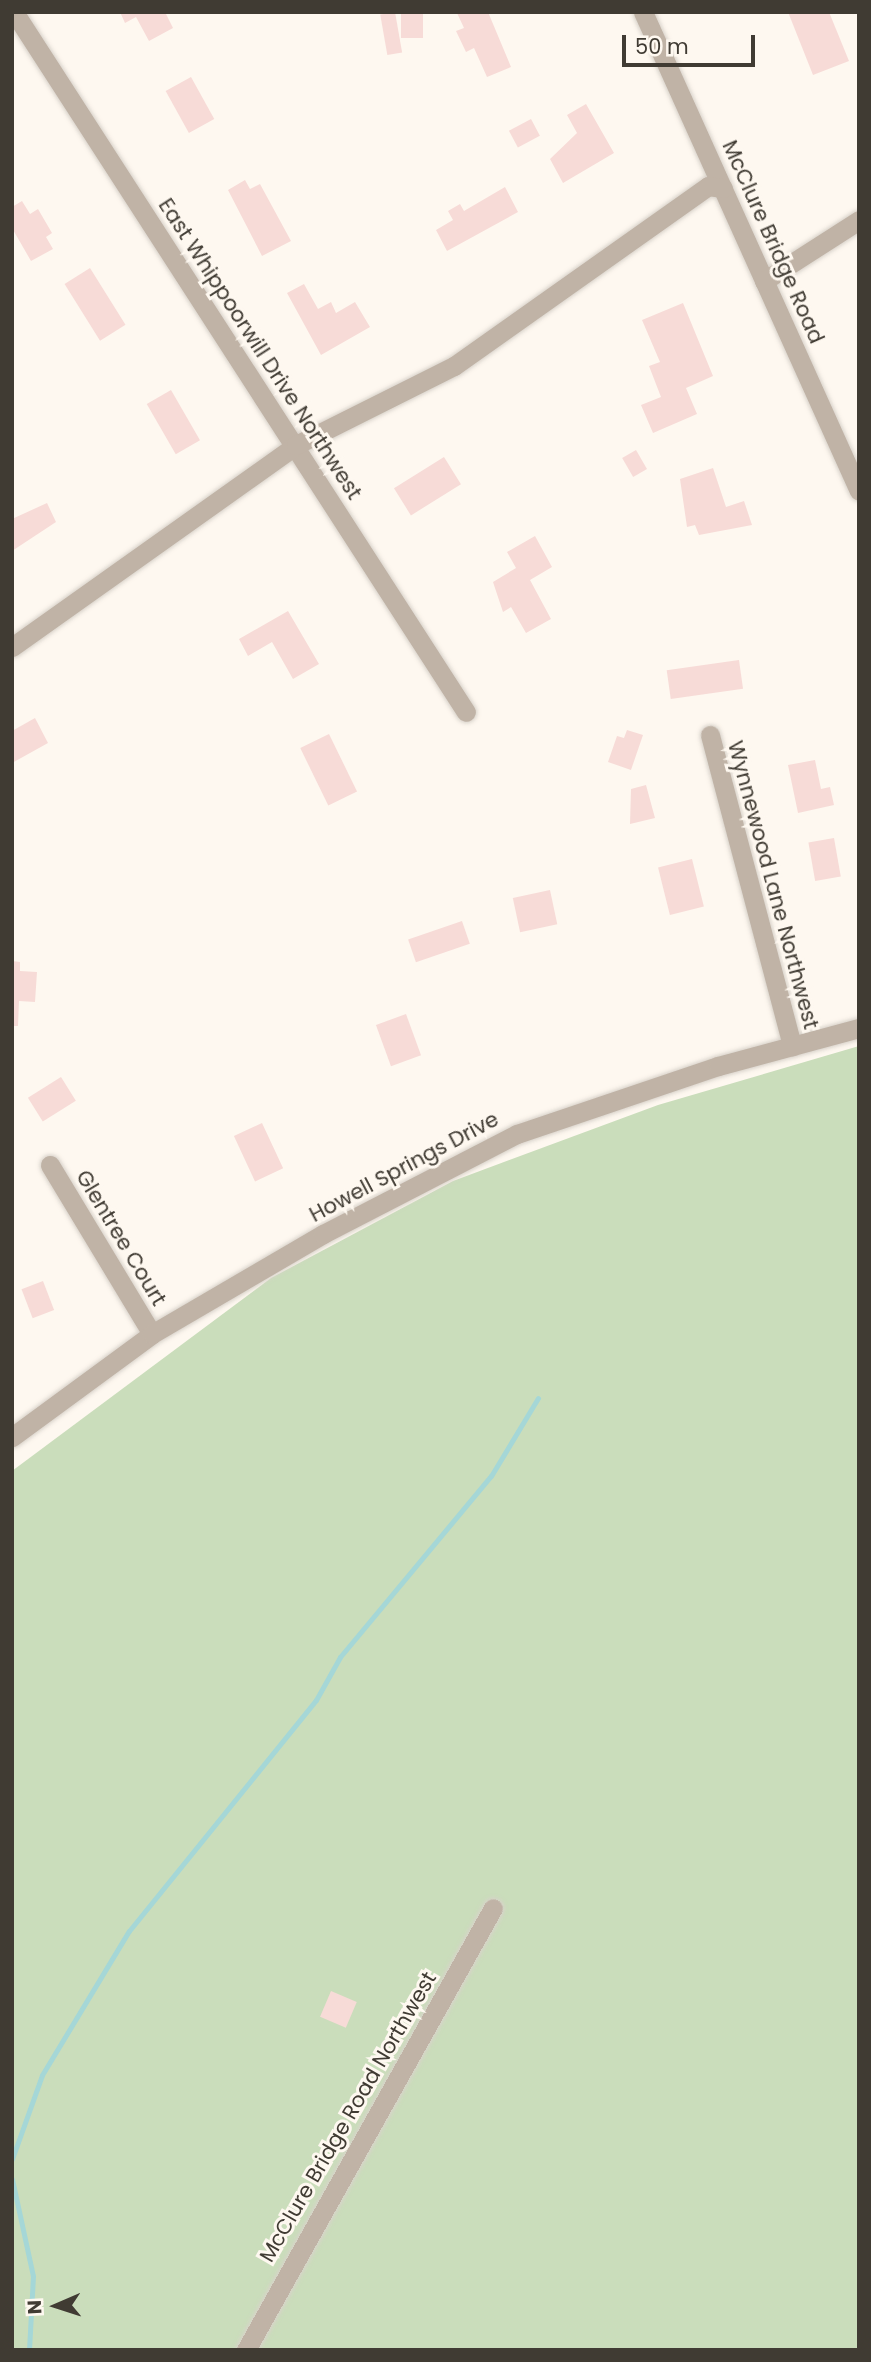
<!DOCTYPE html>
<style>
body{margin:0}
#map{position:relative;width:871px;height:2362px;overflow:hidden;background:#fef8f0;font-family:Poppins,sans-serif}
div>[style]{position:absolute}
.green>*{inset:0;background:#caddbb}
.stream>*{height:5px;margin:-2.5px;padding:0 2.5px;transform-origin:2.5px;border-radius:2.5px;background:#a5d7d7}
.building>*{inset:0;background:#f7dbd7;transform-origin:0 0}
.roads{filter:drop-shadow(0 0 2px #d8d2ca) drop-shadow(0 0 2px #d8d2ca)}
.minor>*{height:19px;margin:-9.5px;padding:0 9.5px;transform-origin:9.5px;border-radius:9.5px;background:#c0b3a6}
span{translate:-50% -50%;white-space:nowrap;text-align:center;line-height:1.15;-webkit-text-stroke:6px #fef8f0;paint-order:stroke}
.street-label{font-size:21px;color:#403b33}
.frame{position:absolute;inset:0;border:14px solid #403b33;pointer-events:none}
.north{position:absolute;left:21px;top:2271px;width:70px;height:70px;-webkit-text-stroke:5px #fef8f0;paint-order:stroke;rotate:267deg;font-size:19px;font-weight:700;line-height:28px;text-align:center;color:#403b33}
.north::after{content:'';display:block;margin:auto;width:24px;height:32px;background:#403b33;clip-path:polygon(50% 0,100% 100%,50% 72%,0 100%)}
.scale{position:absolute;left:622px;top:35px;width:133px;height:32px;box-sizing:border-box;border:4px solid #403b33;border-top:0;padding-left:9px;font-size:21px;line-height:24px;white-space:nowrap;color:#403b33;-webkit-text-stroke:5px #fef8f0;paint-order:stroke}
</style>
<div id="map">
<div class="green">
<i style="clip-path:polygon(859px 1046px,859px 2350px,12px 2350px,12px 1471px,271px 1278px,453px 1181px,658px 1105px)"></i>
</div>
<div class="stream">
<i style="left:12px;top:2159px;width:89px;rotate:-70.3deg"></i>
<i style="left:42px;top:2075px;width:168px;rotate:-58.9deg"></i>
<i style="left:129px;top:1931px;width:297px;rotate:-51deg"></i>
<i style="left:316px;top:1700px;width:49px;rotate:-60.8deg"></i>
<i style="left:340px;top:1657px;width:236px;rotate:-50.2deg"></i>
<i style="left:491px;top:1476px;width:91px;rotate:-58.9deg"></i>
<i style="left:12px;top:2179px;width:99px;rotate:77.8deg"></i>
<i style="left:33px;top:2276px;width:74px;rotate:93.1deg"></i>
</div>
<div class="building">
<i style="clip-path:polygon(120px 12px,165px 12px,173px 28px,149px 41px,136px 17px,125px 23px)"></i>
<i style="left:395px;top:12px;width:41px;height:15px;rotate:80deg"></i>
<i style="left:401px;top:12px;width:22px;height:26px"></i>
<i style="clip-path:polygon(488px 12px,511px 67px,487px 77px,474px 48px,466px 52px,456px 31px,464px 28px,457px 13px)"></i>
<i style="clip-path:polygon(788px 12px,829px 12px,849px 61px,813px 75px)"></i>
<i style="left:191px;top:77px;width:48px;height:29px;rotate:61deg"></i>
<i style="clip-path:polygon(586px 104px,614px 153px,563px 183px,550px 159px,577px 133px,567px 115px)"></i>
<i style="left:531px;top:119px;width:19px;height:25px;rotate:62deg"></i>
<i style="clip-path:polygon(245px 180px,250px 189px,260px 184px,291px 241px,262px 256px,228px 190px)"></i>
<i style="clip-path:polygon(505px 187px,518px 212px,447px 251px,436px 230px,453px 220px,448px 211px,460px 204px,464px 211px)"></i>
<i style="clip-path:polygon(22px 201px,30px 214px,38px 209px,52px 233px,46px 237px,53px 249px,31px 261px,12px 228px,12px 207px)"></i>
<i style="left:90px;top:268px;width:67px;height:30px;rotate:58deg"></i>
<i style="clip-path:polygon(304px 284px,318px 309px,331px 302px,336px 313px,355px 302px,370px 327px,321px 355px,287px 293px)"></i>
<i style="clip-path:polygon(683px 303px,713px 376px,686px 388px,697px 414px,653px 433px,641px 405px,661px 397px,649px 366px,660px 362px,642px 320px)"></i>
<i style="left:171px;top:390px;width:58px;height:28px;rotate:60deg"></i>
<i style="left:636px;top:450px;width:22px;height:16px;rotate:60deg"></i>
<i style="left:444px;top:457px;width:32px;height:59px;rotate:58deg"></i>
<i style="clip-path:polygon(713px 468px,726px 507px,744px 501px,752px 525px,699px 535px,695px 525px,687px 527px,680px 479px)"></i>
<i style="clip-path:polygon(47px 503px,56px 522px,12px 551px,12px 519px)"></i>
<i style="clip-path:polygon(535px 536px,552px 567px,530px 580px,551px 619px,526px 633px,511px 607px,503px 612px,493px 582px,516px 568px,507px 552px)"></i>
<i style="clip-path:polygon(288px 611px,319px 664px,293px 679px,272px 642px,248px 656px,239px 639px)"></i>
<i style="left:739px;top:660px;width:29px;height:73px;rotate:82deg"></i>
<i style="clip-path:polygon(35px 718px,48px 743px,12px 763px,12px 731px)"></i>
<i style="clip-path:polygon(627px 730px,643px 735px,631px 770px,608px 762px,617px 736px,624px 738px)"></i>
<i style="left:329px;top:734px;width:64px;height:32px;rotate:64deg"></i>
<i style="clip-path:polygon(815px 760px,821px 789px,830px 787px,834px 805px,798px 813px,788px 765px)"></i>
<i style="clip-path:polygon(646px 785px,655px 818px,630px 824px,631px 789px)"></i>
<i style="left:834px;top:838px;width:39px;height:26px;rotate:80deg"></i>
<i style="left:692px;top:859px;width:49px;height:35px;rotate:76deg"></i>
<i style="left:550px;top:890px;width:35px;height:38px;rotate:78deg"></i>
<i style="left:462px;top:921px;width:24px;height:57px;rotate:71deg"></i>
<i style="clip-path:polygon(12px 961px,20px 962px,20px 971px,37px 972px,35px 1002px,19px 1001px,18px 1026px,12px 1026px)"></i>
<i style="left:406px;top:1014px;width:44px;height:32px;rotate:70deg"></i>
<i style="left:61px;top:1077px;width:28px;height:39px;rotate:58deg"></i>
<i style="left:262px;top:1123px;width:50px;height:31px;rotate:65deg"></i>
<i style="left:43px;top:1281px;width:31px;height:23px;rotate:69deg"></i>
<i style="left:331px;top:1991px;width:28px;height:28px;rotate:23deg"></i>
</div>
<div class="roads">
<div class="minor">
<i style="left:14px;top:12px;width:833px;rotate:57.15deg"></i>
<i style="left:643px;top:12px;width:525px;rotate:65.73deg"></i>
<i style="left:764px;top:281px;width:113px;rotate:-32.7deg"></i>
<i style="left:12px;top:647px;width:349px;rotate:-35.4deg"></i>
<i style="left:296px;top:445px;width:177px;rotate:-26.6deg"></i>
<i style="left:454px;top:366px;width:311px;rotate:-35.3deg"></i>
<i style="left:708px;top:186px;width:15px;rotate:8deg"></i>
<i style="left:710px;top:735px;width:322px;rotate:75.2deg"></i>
<i style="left:50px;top:1165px;width:197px;rotate:58.9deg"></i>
<i style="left:12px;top:1437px;width:174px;rotate:-36.3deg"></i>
<i style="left:152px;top:1334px;width:198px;rotate:-30.3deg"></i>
<i style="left:323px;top:1234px;width:218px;rotate:-27.3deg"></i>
<i style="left:517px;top:1134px;width:212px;rotate:-18.7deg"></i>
<i style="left:718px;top:1066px;width:146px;rotate:-15.1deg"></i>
<i style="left:246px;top:2350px;width:506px;rotate:-60.8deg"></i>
</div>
</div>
<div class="street-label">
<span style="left:773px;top:242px;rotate:66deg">McClure Bridge Road</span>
<span style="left:260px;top:349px;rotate:57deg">East Whippoorwill Drive Northwest</span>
<span style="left:773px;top:885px;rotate:75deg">Wynnewood Lane Northwest</span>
<span style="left:404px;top:1167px;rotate:-28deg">Howell Springs Drive</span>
<span style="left:121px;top:1238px;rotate:59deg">Glentree Court</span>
<span style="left:348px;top:2117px;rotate:-60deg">McClure Bridge Road Northwest</span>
</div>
<div class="frame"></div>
<div class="north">N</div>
<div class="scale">50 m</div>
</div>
